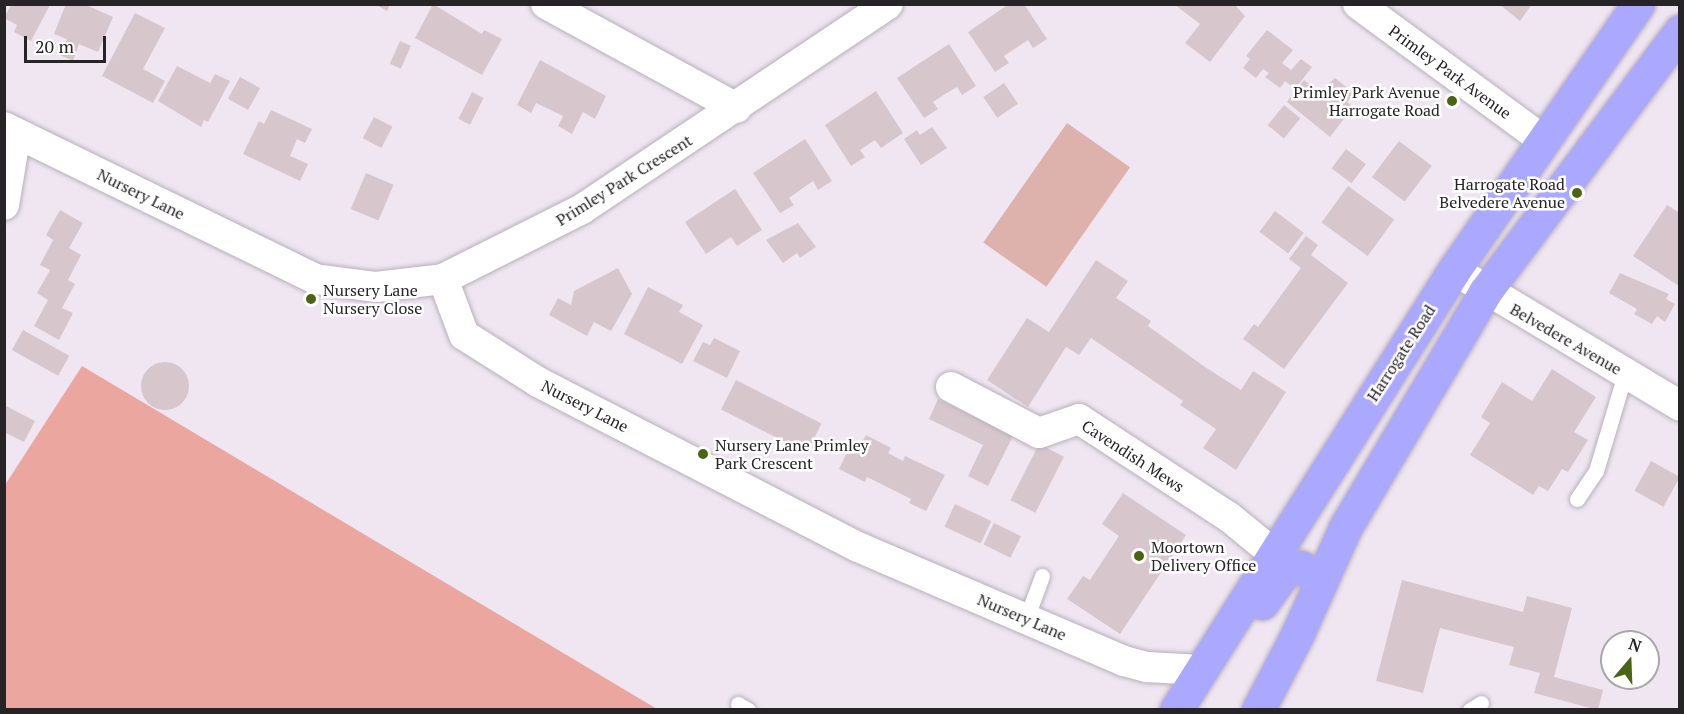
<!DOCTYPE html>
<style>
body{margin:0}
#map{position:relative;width:1684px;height:714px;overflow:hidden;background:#efe6f2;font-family:"PT Serif",serif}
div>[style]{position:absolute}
.green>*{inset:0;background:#ddb2ad;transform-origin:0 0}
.forest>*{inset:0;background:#eaa69f}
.building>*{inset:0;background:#d7c7cd;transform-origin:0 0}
.round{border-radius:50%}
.roads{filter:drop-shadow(0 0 2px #b8afba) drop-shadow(0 0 2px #b8afba)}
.lane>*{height:15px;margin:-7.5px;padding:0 7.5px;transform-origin:7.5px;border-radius:7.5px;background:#fff}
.street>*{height:30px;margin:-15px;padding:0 15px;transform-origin:15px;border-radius:15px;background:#fff}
.highway>*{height:33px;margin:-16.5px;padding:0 16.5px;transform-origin:16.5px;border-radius:16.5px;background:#aba9ff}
.dots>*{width:16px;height:16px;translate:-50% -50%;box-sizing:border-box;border:3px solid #fff;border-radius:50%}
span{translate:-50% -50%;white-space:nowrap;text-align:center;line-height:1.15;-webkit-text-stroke:5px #fff;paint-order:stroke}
.street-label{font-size:16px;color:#272428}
.poi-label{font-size:16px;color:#272428}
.right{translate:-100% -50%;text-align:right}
.left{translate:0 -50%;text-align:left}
.frame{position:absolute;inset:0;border:6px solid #272428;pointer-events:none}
.north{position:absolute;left:1600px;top:630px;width:60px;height:60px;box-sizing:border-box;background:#fff;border:2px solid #a9a7a9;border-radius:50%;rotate:19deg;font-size:16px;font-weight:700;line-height:24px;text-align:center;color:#272428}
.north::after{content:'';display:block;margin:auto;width:21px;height:27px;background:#4b6414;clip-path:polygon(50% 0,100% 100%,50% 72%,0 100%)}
.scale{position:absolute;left:24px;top:36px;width:82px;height:27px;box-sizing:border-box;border:3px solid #272428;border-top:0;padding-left:8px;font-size:18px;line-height:21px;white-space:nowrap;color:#272428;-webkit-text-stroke:4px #fff;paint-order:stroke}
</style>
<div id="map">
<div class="green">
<i style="left:1067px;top:123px;width:77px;height:146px;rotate:35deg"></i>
</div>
<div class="forest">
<i style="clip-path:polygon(82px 366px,657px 709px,5px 709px,5px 485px)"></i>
</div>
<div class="building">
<i style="clip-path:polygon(66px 4px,84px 4px,113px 17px,98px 52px,79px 44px,73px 61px,60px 55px,67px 39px,54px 34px)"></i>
<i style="clip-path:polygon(375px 4px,390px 4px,387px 11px)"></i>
<i style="clip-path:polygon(433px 4px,482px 34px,484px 30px,502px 39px,482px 75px,415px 38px)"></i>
<i style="clip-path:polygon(1009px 4px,1024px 4px,1047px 39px,1033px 48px,1028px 40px,1004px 56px,1009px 63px,995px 72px,968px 32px)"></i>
<i style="clip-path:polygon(1174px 4px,1234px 4px,1245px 16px,1210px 62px,1185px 43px,1200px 24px)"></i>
<i style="clip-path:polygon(1499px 4px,1532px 4px,1520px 21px)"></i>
<i style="clip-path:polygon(11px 5px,50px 5px,31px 41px,14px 32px,17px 25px,4px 18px)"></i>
<i style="clip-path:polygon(135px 13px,165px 28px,143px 69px,165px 81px,153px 103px,102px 76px)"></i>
<i style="clip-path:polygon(1267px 30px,1293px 50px,1282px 63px,1291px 70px,1301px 59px,1312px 67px,1295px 89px,1285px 81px,1280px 88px,1265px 77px,1269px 73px,1263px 69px,1256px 78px,1243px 68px,1250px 59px,1246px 56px)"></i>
<i style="left:400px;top:41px;width:12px;height:25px;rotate:24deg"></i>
<i style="clip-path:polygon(949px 44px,976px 86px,962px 95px,957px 87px,945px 94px,933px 102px,938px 109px,924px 118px,897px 78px)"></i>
<i style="clip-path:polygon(540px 60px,606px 96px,595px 119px,583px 112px,572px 134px,558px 126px,563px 116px,536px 103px,531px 113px,517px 105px)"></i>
<i style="clip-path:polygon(177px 66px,210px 83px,215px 74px,230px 81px,208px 122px,204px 120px,201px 127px,158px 101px)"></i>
<i style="left:240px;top:77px;width:23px;height:25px;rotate:29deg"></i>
<i style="clip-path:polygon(1335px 78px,1354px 93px,1347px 102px,1353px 107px,1330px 137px,1287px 102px,1304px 80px,1320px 92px)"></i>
<i style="left:1004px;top:83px;width:25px;height:25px;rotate:56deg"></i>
<i style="clip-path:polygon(876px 91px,903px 133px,881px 148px,875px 140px,860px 150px,865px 157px,851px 166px,825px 125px)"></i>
<i style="left:472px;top:92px;width:13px;height:30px;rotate:27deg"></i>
<i style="left:1284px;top:105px;width:21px;height:26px;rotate:39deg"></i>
<i style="clip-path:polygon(271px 110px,312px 129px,305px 143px,297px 139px,290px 156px,308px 164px,300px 181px,243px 154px,259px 121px,264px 124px)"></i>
<i style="left:374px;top:117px;width:21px;height:24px;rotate:28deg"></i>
<i style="clip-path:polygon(932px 127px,947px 148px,921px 165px,904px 139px,917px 130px,920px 135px)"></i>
<i style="clip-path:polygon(805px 139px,832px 181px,818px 190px,813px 181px,789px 198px,794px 205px,780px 213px,753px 173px)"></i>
<i style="left:1399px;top:141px;width:41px;height:45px;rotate:37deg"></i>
<i style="left:1346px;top:149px;width:25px;height:24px;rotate:37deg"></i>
<i style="left:366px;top:173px;width:30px;height:39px;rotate:23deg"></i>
<i style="left:1348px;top:186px;width:57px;height:45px;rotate:36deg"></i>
<i style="clip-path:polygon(735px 189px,762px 230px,737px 246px,731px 237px,706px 254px,685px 222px)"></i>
<i style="clip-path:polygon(1667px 205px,1680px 213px,1679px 286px,1633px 256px)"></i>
<i style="clip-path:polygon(60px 210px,83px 223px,69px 248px,81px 255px,68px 280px,75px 284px,62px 308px,73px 313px,59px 340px,34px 326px,48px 300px,37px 293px,50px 270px,40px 265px,53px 240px,46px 235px)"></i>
<i style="left:1275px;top:211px;width:36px;height:26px;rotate:37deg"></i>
<i style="clip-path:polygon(798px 223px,816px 247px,800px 258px,797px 253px,783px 263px,766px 240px)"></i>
<i style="clip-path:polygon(1306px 236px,1318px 245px,1311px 255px,1348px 283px,1284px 369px,1243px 339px,1254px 324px,1258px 327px,1301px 268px,1289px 259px)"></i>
<i style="clip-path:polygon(1096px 260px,1128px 281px,1116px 298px,1151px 321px,1148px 326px,1205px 367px,1241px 390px,1253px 371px,1286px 392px,1236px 470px,1203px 448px,1216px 429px,1180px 405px,1183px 401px,1091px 338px,1079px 355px,1066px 347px,1028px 407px,987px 380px,1027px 318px,1049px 332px)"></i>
<i style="clip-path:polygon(618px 268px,632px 294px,611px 331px,594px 322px,587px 336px,549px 315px,558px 298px,571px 305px,574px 291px)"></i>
<i style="clip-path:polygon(1620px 273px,1669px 294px,1666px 299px,1675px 304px,1665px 322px,1657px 316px,1652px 324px,1634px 314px,1637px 309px,1609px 293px)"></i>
<i style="clip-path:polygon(648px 287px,683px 305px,679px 312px,703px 325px,682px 364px,624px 334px)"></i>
<i style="left:23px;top:330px;width:53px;height:23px;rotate:29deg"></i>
<i style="clip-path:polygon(714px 338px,740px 351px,727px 378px,693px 361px,703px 342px,710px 345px)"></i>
<i class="round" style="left:141px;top:362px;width:48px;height:48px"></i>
<i style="clip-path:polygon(1552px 369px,1596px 397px,1574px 432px,1588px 440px,1568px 472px,1562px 469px,1548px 491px,1539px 486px,1533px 495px,1470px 455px,1490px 423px,1481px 417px,1502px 382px,1532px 401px)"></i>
<i style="left:736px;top:380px;width:96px;height:33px;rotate:27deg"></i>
<i style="clip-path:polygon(938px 399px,1013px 436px,988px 486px,968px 476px,983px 445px,929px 419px)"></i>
<i style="clip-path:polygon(4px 405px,35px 421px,24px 442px,4px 432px)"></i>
<i style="clip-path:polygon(866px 435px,891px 448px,888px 453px,903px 461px,905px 456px,945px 475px,926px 511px,909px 503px,911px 499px,867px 477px,865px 482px,839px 469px,853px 440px,861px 444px)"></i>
<i style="left:1039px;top:444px;width:28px;height:63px;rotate:27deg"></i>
<i style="left:1651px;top:461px;width:33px;height:34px;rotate:29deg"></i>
<i style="clip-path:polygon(1123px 493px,1186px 535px,1120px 634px,1067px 599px,1083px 576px,1090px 580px,1119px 536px,1102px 524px)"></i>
<i style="left:955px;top:504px;width:40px;height:25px;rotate:25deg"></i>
<i style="left:994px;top:523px;width:30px;height:24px;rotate:26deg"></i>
<i style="clip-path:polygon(1402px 580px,1523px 612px,1527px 596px,1572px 608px,1554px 677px,1603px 690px,1598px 710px,1534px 693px,1540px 673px,1509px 665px,1514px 647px,1440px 628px,1423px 693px,1376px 681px)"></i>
</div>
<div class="roads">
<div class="lane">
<i style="left:1577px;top:499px;width:34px;rotate:-56deg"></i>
<i style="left:1596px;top:471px;width:101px;rotate:-73.4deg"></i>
<i style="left:1026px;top:619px;width:46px;rotate:-69.6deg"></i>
<i style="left:738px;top:704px;width:12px;rotate:31deg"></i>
<i style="left:1470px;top:710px;width:13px;rotate:-32deg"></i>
</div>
<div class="street">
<i style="left:546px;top:4px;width:217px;rotate:28.6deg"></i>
<i style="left:1358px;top:4px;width:230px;rotate:36.3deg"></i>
<i style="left:4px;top:127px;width:346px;rotate:26deg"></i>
<i style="left:315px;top:279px;width:62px;rotate:7.5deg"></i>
<i style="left:376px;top:287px;width:67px;rotate:-6.8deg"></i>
<i style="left:443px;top:279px;width:156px;rotate:-26.7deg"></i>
<i style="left:582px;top:209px;width:368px;rotate:-33.8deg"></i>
<i style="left:4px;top:205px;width:73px;rotate:-80.5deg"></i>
<i style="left:1454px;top:270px;width:264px;rotate:31deg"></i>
<i style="left:443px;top:279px;width:60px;rotate:69.4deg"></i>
<i style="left:464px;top:335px;width:88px;rotate:32.4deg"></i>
<i style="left:538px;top:382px;width:360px;rotate:27.3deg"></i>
<i style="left:858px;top:547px;width:289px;rotate:23.2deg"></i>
<i style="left:1124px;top:661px;width:24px;rotate:15deg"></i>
<i style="left:1147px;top:667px;width:54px;rotate:3.2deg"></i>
<i style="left:951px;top:387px;width:99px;rotate:27.6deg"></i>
<i style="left:1039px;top:433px;width:42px;rotate:-19.3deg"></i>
<i style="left:1079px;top:419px;width:179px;rotate:33.2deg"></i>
<i style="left:1229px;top:517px;width:57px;rotate:39.3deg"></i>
</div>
<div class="highway">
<i style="left:1262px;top:603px;width:39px;rotate:-54deg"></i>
<i style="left:1285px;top:571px;width:16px;rotate:-15deg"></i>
<i style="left:1300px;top:567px;width:25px;rotate:29deg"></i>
<i style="left:1176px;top:710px;width:520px;rotate:-57.71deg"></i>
<i style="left:1454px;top:270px;width:323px;rotate:-55.3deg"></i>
<i style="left:1258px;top:710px;width:85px;rotate:-62.5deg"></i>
<i style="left:1297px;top:635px;width:117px;rotate:-65.8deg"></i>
<i style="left:1345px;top:528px;width:274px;rotate:-59.3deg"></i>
<i style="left:1485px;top:292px;width:326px;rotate:-53.2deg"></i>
</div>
</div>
<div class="dots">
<i style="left:1452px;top:101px;background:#4b6414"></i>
<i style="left:1577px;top:193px;background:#4b6414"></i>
<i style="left:311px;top:299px;background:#4b6414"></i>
<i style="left:703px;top:454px;background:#4b6414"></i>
<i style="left:1139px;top:556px;background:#4b6414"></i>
</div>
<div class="street-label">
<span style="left:1450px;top:72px;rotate:36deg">Primley Park Avenue</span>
<span style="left:624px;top:180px;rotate:-32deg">Primley Park Crescent</span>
<span style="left:141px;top:194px;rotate:26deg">Nursery Lane</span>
<span style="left:1566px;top:339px;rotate:30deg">Belvedere Avenue</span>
<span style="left:1401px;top:353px;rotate:-57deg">Harrogate Road</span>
<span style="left:585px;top:406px;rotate:27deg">Nursery Lane</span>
<span style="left:1133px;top:456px;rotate:33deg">Cavendish Mews</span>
<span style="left:1022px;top:617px;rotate:23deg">Nursery Lane</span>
</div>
<div class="poi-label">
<span class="right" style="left:1440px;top:101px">Primley Park Avenue<br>Harrogate Road</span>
<span class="right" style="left:1565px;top:193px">Harrogate Road<br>Belvedere Avenue</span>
<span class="left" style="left:323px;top:299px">Nursery Lane<br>Nursery Close</span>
<span class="left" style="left:715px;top:454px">Nursery Lane Primley<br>Park Crescent</span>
<span class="left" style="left:1151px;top:556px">Moortown<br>Delivery Office</span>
</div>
<div class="frame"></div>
<div class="north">N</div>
<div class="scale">20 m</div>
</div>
